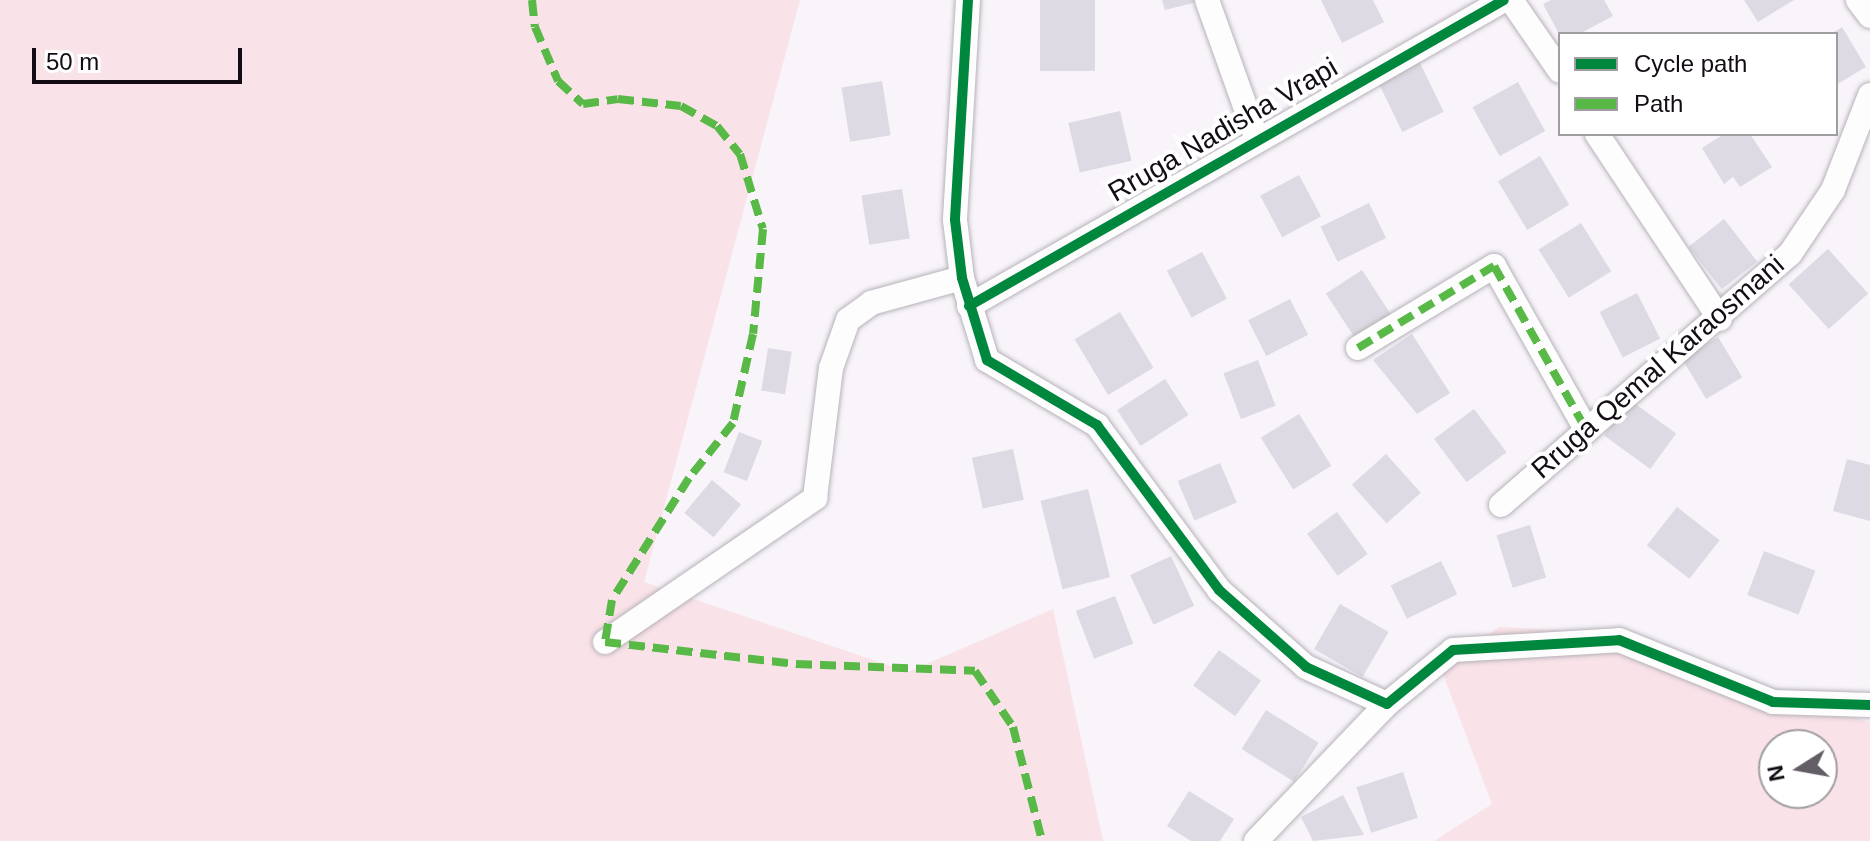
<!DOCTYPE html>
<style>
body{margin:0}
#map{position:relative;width:1870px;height:841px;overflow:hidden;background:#f8f4fa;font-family:Helvetica,sans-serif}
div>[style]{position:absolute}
.green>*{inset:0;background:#f9e2e8}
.building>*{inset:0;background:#dddae3;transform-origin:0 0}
.roads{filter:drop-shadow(0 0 2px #b7b2b9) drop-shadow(0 0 2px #b7b2b9)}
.street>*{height:24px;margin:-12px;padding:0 12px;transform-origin:12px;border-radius:12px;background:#fefdfe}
.quiet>*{height:8px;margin-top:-4px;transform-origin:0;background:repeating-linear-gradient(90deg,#58b947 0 16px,transparent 0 24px)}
.cycleway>*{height:10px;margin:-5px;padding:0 5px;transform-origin:5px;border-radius:5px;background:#00873e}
span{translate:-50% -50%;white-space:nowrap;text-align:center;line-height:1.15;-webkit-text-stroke:8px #fff;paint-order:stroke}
.street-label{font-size:28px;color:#130c15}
.legend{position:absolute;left:1558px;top:32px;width:280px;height:104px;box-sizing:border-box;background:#fff;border:2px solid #a19ea1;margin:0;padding:10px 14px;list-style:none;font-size:24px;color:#130c15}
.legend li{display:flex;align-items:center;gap:16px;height:40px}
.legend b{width:40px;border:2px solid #a19ea1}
.north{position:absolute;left:1758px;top:729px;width:80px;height:80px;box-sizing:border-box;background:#fff;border:2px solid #a19ea1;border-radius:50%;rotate:259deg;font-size:22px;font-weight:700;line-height:32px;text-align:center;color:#130c15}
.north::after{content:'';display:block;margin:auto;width:28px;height:36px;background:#635d65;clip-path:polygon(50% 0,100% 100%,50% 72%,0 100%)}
.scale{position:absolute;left:32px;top:48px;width:210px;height:36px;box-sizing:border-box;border:4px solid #130c15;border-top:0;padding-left:10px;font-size:24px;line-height:28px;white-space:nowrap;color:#130c15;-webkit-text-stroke:6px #fff;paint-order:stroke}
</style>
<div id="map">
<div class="green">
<i style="clip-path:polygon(0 0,800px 0,644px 582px,908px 672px,1053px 609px,1103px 841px,0 841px)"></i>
<i style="clip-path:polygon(evenodd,1499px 627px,1618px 633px,1870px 723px,1870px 841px,1434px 841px,1492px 804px,1441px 669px,1499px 627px,1774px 745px,1822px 745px,1822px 793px,1774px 793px,1774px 745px)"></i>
</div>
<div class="building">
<i style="left:1040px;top:0;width:55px;height:71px"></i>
<i style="clip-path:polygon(1162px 0,1201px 0,1201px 1px,1165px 10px)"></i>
<i style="clip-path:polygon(1321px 0,1373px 0,1384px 22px,1342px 43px)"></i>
<i style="clip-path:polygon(1551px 0,1604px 0,1613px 16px,1579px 34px,1559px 34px,1543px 4px)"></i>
<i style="clip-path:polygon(1744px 0,1794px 0,1758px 22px)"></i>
<i style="clip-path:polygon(1842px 27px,1866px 67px,1836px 85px,1831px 34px)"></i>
<i style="left:1417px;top:57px;width:61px;height:46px;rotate:64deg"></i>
<i style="left:882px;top:81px;width:55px;height:41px;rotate:81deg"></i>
<i style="left:1518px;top:82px;width:56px;height:52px;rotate:61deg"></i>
<i style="left:1120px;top:111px;width:51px;height:53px;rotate:77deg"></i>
<i style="clip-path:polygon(1724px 134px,1750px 134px,1772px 167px,1740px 187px,1733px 177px,1724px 184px,1702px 148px)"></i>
<i style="left:1540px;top:156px;width:57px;height:49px;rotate:59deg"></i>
<i style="left:1299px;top:175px;width:47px;height:44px;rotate:62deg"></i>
<i style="left:902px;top:189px;width:50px;height:41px;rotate:81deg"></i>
<i style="left:1369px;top:203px;width:39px;height:54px;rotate:64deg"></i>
<i style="left:1724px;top:219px;width:54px;height:45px;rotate:52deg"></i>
<i style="left:1581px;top:223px;width:57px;height:50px;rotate:58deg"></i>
<i style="left:1828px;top:249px;width:60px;height:53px;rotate:48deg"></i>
<i style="left:1202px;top:252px;width:53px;height:40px;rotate:62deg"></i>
<i style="left:1362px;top:270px;width:54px;height:43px;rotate:57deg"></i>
<i style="left:1637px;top:293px;width:51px;height:42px;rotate:63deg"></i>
<i style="left:1290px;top:299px;width:40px;height:47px;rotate:63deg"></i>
<i style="left:1120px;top:312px;width:65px;height:53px;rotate:59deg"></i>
<i style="clip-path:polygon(1412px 334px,1450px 393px,1417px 414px,1373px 360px)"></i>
<i style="left:1718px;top:337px;width:47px;height:42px;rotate:59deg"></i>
<i style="left:768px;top:348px;width:24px;height:43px;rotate:9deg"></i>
<i style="left:1258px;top:360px;width:49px;height:37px;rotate:69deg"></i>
<i style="left:1165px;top:379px;width:43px;height:57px;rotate:57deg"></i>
<i style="left:1630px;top:400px;width:57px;height:44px;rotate:36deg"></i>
<i style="left:1474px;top:409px;width:54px;height:50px;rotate:53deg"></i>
<i style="left:1299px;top:414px;width:61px;height:45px;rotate:58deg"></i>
<i style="left:739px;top:432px;width:25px;height:43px;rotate:21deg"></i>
<i style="left:1013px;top:449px;width:52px;height:42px;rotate:78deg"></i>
<i style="left:1386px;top:454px;width:52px;height:46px;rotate:48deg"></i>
<i style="clip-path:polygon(1847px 459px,1870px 465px,1870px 521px,1833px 511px)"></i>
<i style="left:1220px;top:463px;width:43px;height:46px;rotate:67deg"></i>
<i style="left:712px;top:480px;width:38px;height:43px;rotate:40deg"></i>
<i style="left:1088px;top:489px;width:91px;height:49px;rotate:76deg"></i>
<i style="left:1677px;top:507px;width:54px;height:49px;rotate:38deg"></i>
<i style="left:1337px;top:512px;width:52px;height:37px;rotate:54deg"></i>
<i style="left:1530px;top:525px;width:55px;height:35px;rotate:73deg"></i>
<i style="left:1764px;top:551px;width:55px;height:47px;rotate:21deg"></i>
<i style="left:1171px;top:556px;width:55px;height:45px;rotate:65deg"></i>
<i style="left:1441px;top:561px;width:37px;height:56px;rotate:64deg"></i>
<i style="left:1115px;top:596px;width:51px;height:42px;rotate:69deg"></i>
<i style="left:1340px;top:604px;width:56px;height:52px;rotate:30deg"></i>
<i style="left:1219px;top:650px;width:52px;height:44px;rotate:36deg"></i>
<i style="left:1266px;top:710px;width:62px;height:46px;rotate:32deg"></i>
<i style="left:1403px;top:772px;width:48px;height:49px;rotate:72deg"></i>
<i style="clip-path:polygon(1189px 791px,1234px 819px,1220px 841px,1191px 841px,1167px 826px)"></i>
<i style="clip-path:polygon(1343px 795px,1364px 835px,1313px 841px,1301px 817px)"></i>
</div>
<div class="roads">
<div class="street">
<i style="left:968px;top:0;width:220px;rotate:93.4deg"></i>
<i style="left:955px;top:220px;width:58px;rotate:83.1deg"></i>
<i style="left:962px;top:278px;width:86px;rotate:73deg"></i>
<i style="left:987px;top:360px;width:128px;rotate:30.6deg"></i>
<i style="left:1097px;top:425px;width:205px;rotate:53.5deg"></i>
<i style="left:1219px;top:590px;width:116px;rotate:41.5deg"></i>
<i style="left:1306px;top:667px;width:89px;rotate:24.6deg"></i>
<i style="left:1387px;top:704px;width:85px;rotate:-39.3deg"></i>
<i style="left:1453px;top:650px;width:166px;rotate:-3.4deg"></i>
<i style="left:1619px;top:640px;width:166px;rotate:21.9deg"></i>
<i style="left:1773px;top:702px;width:97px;rotate:1.8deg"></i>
<i style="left:1207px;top:0;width:145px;rotate:70.3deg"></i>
<i style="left:1511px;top:0;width:86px;rotate:55.4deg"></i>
<i style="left:1858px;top:0;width:20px;rotate:53deg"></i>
<i style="left:1597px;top:134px;width:222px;rotate:56.4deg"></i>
<i style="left:969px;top:306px;width:616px;rotate:-29.77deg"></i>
<i style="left:1358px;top:348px;width:159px;rotate:-31.1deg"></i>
<i style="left:1494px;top:266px;width:187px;rotate:60.6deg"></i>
<i style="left:1501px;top:505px;width:383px;rotate:-41deg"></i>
<i style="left:1790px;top:254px;width:77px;rotate:-56.1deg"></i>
<i style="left:1833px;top:190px;width:102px;rotate:-68.7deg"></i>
<i style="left:605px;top:642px;width:255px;rotate:-34.4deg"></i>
<i style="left:815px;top:498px;width:131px;rotate:-83deg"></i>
<i style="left:831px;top:368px;width:51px;rotate:-70.5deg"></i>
<i style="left:848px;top:320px;width:29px;rotate:-36deg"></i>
<i style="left:871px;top:303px;width:94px;rotate:-15.4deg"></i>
<i style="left:1256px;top:841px;width:190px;rotate:-46.3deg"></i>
</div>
</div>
<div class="quiet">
<i style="left:532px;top:0;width:27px;rotate:84deg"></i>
<i style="left:535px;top:27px;width:59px;rotate:66.9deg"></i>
<i style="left:558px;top:81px;width:34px;rotate:43deg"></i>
<i style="left:583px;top:104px;width:35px;rotate:-8deg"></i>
<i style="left:618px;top:99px;width:63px;rotate:6.3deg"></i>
<i style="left:681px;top:106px;width:41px;rotate:29.1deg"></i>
<i style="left:717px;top:126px;width:36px;rotate:51deg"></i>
<i style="left:740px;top:154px;width:78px;rotate:73deg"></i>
<i style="left:763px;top:229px;width:105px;rotate:95.4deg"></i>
<i style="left:753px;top:334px;width:91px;rotate:102.7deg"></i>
<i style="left:733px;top:423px;width:70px;rotate:128.7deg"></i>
<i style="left:689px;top:478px;width:144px;rotate:122.3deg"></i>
<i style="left:612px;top:600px;width:43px;rotate:99.5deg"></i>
<i style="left:605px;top:642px;width:192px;rotate:6.6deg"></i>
<i style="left:796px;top:664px;width:179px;rotate:2.2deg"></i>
<i style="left:975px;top:671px;width:68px;rotate:55.8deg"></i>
<i style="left:1013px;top:727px;width:118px;rotate:75.7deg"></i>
<i style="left:1358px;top:348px;width:159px;rotate:-31.1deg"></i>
<i style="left:1494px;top:266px;width:187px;rotate:60.6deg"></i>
</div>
<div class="cycleway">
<i style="left:968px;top:0;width:220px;rotate:93.4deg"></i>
<i style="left:955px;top:220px;width:58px;rotate:83.1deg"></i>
<i style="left:962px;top:278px;width:86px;rotate:73deg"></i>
<i style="left:987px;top:360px;width:128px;rotate:30.6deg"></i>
<i style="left:1097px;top:425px;width:205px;rotate:53.5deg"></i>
<i style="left:1219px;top:590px;width:116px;rotate:41.5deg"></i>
<i style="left:1306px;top:667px;width:89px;rotate:24.6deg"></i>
<i style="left:1387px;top:704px;width:85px;rotate:-39.3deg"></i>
<i style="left:1453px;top:650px;width:166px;rotate:-3.4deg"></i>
<i style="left:1619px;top:640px;width:166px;rotate:21.9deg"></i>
<i style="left:1773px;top:702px;width:97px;rotate:1.8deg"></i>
<i style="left:969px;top:306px;width:616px;rotate:-29.77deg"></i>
</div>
<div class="street-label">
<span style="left:1223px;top:130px;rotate:-30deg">Rruga Nadisha Vrapi</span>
<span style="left:1658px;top:367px;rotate:-41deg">Rruga Qemal Karaosmani</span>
</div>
<ul class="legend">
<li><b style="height:10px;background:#00873e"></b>Cycle path</li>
<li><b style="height:10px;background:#58b947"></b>Path</li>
</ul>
<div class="north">N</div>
<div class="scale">50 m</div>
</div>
